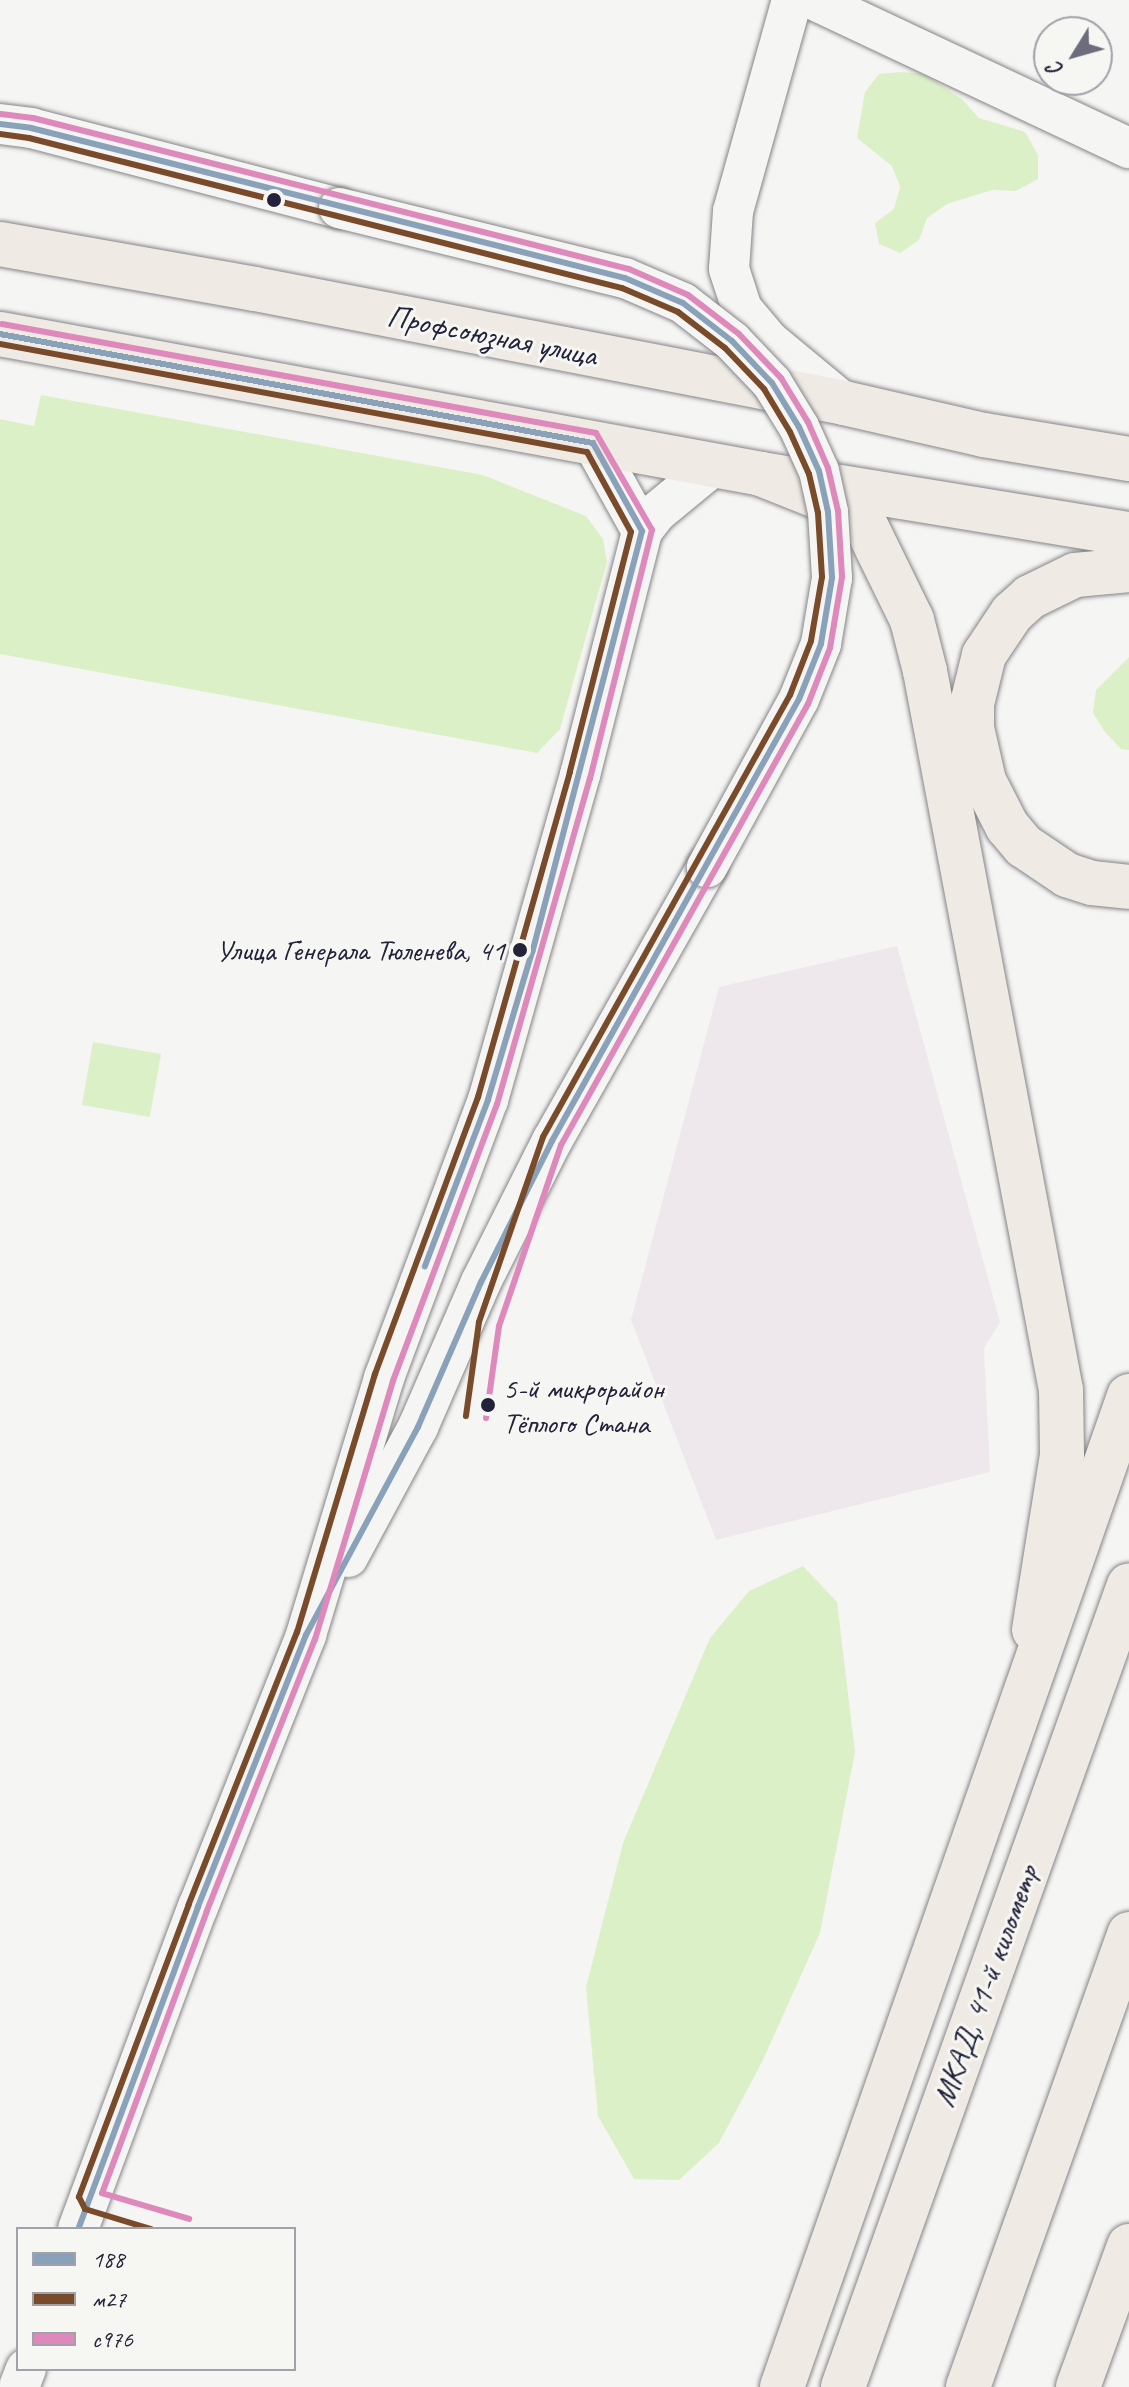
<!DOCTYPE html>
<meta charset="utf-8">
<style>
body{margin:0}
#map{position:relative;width:1129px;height:2387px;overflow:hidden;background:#f5f5f3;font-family:Caveat,sans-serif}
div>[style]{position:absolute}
.built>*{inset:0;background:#eee8ec}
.green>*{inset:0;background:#dcf0c8;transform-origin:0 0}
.roads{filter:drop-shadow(0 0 2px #858589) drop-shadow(0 0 2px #858589)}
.secondary>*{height:40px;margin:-20px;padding:0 20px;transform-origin:20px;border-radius:20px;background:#f5f5f3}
.primary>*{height:44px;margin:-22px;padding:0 22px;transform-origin:22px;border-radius:22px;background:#efebe4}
.highway>*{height:44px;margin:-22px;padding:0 22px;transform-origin:22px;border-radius:22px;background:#efebe4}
.bridges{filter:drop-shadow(0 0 2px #858589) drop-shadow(0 0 2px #858589)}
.secondary-bridge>*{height:40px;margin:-20px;padding:0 20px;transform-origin:20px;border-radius:20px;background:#f5f5f3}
.bus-1>*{height:6px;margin:-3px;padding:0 3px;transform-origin:3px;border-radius:3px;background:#8aa1ba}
.bus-2>*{height:6px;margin:-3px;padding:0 3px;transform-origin:3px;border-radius:3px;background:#7a4b2a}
.bus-3>*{height:6px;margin:-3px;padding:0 3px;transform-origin:3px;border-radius:3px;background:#de88bb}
.dots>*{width:22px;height:22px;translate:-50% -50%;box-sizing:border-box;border:4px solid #f6f6f2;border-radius:50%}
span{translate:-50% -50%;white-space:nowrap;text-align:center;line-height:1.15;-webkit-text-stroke:6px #f6f6f2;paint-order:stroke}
.bus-label{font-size:30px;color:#22223b}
.right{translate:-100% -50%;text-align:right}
.left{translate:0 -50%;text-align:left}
.street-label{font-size:32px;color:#22223b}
.legend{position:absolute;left:16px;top:2227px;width:280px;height:144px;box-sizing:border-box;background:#f6f6f2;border:2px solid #a1a1a9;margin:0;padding:10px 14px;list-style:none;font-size:24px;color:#22223b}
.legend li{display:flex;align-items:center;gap:16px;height:40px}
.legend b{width:40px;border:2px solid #a1a1a9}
.north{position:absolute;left:1033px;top:16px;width:80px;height:80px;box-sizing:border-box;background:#f6f6f2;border:2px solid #a1a1a9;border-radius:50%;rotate:233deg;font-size:22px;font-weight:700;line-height:32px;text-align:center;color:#22223b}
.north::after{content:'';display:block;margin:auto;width:28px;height:36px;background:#6c6c7b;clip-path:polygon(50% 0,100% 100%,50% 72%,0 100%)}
</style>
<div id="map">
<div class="built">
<i style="clip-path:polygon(897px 946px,1000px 1322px,984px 1348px,990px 1472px,716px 1540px,631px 1320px,719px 987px)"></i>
</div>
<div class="green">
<i style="clip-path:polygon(901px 72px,924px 74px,962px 99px,979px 118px,1025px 132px,1038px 155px,1038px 179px,1016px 191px,992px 190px,947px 204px,927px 218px,919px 240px,900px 253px,879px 244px,875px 223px,894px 209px,900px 187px,892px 166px,857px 138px,865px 92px,879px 74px)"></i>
<i style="clip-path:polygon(41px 395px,483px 475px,586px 516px,603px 539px,607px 562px,560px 729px,537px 753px,0 654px,0 419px,34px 426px)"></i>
<i style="clip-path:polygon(1129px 657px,1129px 750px,1121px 749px,1105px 732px,1093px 713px,1096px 690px)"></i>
<i style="left:93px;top:1042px;width:69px;height:64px;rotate:10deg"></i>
<i style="clip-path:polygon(803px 1566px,837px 1602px,855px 1752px,820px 1933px,763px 2060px,719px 2143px,679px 2180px,634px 2179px,598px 2116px,586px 1987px,623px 1843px,710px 1638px,749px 1591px)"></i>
</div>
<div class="roads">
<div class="secondary">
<i style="left:792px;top:0;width:219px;rotate:105.6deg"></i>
<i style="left:733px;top:211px;width:58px;rotate:93.9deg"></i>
<i style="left:729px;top:269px;width:42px;rotate:72deg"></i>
<i style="left:742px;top:309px;width:42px;rotate:49.8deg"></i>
<i style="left:769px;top:341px;width:97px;rotate:39.6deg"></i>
<i style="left:814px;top:0;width:348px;rotate:25.2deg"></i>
<i style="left:0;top:124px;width:31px;rotate:7deg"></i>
<i style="left:31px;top:128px;width:318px;rotate:14.6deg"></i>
<i style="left:593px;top:443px;width:101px;rotate:60.9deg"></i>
<i style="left:348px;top:1557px;width:148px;rotate:-61.7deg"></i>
<i style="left:418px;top:1427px;width:158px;rotate:-66.5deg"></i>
<i style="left:481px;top:1282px;width:158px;rotate:-63.3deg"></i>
<i style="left:552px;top:1141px;width:315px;rotate:-60.5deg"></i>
<i style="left:78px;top:2229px;width:344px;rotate:-69.6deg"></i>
<i style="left:198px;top:1907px;width:293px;rotate:-68.3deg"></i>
<i style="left:306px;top:1635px;width:269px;rotate:-73.1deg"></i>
<i style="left:384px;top:1378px;width:297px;rotate:-69.5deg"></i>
<i style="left:488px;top:1100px;width:338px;rotate:-74.2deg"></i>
<i style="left:580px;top:775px;width:252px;rotate:-75.7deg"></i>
<i style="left:642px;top:531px;width:24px;rotate:-52deg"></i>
<i style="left:657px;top:512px;width:74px;rotate:-39.5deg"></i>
<i style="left:19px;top:2387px;width:19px;rotate:-69deg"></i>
</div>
<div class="primary">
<i style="left:0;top:244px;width:259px;rotate:10deg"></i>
<i style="left:255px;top:289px;width:600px;rotate:10.95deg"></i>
<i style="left:844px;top:403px;width:144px;rotate:12.9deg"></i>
<i style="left:984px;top:435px;width:147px;rotate:9.4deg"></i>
<i style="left:0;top:334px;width:774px;rotate:10.42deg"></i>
<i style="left:761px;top:474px;width:373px;rotate:9.3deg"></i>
<i style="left:761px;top:474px;width:92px;rotate:21.8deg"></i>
<i style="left:846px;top:508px;width:29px;rotate:44deg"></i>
<i style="left:867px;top:528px;width:102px;rotate:63.9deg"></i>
<i style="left:912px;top:620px;width:53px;rotate:75.7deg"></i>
<i style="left:925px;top:671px;width:732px;rotate:79.29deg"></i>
<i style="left:1061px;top:1390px;width:65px;rotate:89.1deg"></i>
<i style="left:1062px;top:1455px;width:177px;rotate:99.1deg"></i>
<i style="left:1129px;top:570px;width:54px;rotate:174.7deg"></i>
<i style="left:1075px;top:575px;width:50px;rotate:153.9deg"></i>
<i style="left:1030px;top:597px;width:24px;rotate:138deg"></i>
<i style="left:1012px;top:613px;width:50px;rotate:123.7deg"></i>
<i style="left:984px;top:655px;width:50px;rotate:103.8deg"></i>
<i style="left:972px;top:704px;width:24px;rotate:90deg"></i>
<i style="left:972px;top:728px;width:54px;rotate:77.2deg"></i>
<i style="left:984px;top:781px;width:51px;rotate:62.9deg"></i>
<i style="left:1007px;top:826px;width:26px;rotate:50deg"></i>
<i style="left:1024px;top:846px;width:52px;rotate:34deg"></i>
<i style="left:1067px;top:875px;width:26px;rotate:18deg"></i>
<i style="left:1092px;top:883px;width:37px;rotate:6deg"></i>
</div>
<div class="highway">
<i style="left:782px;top:2387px;width:1050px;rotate:-70.7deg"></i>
<i style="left:843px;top:2387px;width:851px;rotate:-70.37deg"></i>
<i style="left:968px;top:2387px;width:481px;rotate:-70.4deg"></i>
<i style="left:1078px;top:2387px;width:150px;rotate:-70.1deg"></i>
</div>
</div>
<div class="bridges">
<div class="secondary-bridge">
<i style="left:339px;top:208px;width:294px;rotate:13.8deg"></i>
<i style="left:625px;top:278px;width:63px;rotate:23.3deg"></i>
<i style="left:683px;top:303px;width:62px;rotate:37.8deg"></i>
<i style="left:732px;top:341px;width:58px;rotate:46.4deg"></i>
<i style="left:772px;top:383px;width:52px;rotate:58.5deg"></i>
<i style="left:799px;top:427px;width:48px;rotate:65.6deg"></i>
<i style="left:819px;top:471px;width:42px;rotate:77.6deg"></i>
<i style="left:828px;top:512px;width:66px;rotate:86.5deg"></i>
<i style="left:832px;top:578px;width:67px;rotate:99.5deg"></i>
<i style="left:821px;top:644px;width:59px;rotate:111.8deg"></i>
<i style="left:799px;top:699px;width:192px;rotate:118.7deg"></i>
</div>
</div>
<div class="bus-1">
<i style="left:0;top:124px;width:31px;rotate:7deg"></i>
<i style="left:31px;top:128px;width:613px;rotate:14.17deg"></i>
<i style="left:625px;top:278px;width:63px;rotate:23.3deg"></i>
<i style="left:683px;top:303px;width:62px;rotate:37.8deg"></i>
<i style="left:732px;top:341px;width:58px;rotate:46.4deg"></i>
<i style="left:772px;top:383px;width:52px;rotate:58.5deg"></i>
<i style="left:799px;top:427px;width:48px;rotate:65.6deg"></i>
<i style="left:819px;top:471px;width:42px;rotate:77.6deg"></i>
<i style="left:828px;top:512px;width:66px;rotate:86.5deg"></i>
<i style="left:832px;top:578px;width:67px;rotate:99.5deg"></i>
<i style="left:821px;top:644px;width:59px;rotate:111.8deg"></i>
<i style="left:799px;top:699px;width:506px;rotate:119.2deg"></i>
<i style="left:552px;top:1141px;width:158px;rotate:116.7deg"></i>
<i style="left:481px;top:1282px;width:158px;rotate:113.5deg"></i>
<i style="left:418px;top:1427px;width:236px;rotate:118.3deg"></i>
<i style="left:306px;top:1635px;width:293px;rotate:111.7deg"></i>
<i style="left:198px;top:1907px;width:344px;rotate:110.4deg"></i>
<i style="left:0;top:334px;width:603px;rotate:10.42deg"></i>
<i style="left:593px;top:443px;width:101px;rotate:60.9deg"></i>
<i style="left:642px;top:531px;width:435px;rotate:104.6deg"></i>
<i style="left:532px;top:952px;width:154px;rotate:106.6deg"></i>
<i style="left:488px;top:1100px;width:178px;rotate:110.8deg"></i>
</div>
<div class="bus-2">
<i style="left:0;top:134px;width:29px;rotate:8deg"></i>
<i style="left:29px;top:138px;width:612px;rotate:14.2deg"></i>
<i style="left:622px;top:288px;width:61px;rotate:23.2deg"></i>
<i style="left:678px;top:312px;width:59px;rotate:37.5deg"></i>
<i style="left:725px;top:348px;width:57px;rotate:46.4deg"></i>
<i style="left:764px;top:389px;width:50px;rotate:58.8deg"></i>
<i style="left:790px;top:432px;width:46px;rotate:65.7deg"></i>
<i style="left:809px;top:474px;width:40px;rotate:77deg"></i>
<i style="left:818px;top:513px;width:64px;rotate:86.4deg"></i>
<i style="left:822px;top:577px;width:65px;rotate:99.8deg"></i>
<i style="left:811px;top:641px;width:58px;rotate:111.3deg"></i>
<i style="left:790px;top:695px;width:506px;rotate:119.2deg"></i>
<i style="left:543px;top:1137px;width:196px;rotate:109.1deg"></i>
<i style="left:479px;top:1322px;width:95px;rotate:97.9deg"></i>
<i style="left:0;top:344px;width:597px;rotate:10.43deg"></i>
<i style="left:587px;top:452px;width:91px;rotate:61.2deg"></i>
<i style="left:631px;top:532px;width:248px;rotate:104.3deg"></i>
<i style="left:570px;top:772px;width:338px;rotate:105.8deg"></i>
<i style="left:478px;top:1097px;width:296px;rotate:110.4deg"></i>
<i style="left:375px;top:1374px;width:270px;rotate:106.8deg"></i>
<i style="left:297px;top:1632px;width:293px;rotate:111.7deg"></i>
<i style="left:189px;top:1904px;width:313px;rotate:110.6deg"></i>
<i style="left:79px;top:2197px;width:13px;rotate:63deg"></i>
<i style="left:85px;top:2209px;width:69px;rotate:16.9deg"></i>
</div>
<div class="bus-3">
<i style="left:1px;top:114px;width:32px;rotate:7deg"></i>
<i style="left:33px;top:118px;width:615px;rotate:14.22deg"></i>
<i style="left:629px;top:269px;width:64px;rotate:23.8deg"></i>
<i style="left:688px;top:295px;width:64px;rotate:37.4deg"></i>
<i style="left:739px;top:334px;width:61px;rotate:46.3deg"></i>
<i style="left:781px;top:378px;width:52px;rotate:58.5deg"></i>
<i style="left:808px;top:422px;width:50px;rotate:66.5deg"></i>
<i style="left:828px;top:468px;width:44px;rotate:76.9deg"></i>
<i style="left:838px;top:511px;width:66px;rotate:86.5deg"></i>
<i style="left:842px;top:577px;width:72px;rotate:99.6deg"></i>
<i style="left:830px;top:648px;width:60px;rotate:111.4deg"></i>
<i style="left:808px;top:704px;width:505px;rotate:119.25deg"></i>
<i style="left:561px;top:1145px;width:191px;rotate:108.9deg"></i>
<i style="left:499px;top:1326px;width:93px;rotate:98deg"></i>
<i style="left:2px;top:324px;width:604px;rotate:10.4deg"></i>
<i style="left:596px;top:433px;width:112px;rotate:60deg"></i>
<i style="left:652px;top:530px;width:256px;rotate:104deg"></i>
<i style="left:590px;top:778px;width:339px;rotate:105.9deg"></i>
<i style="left:497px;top:1104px;width:296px;rotate:110.6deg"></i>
<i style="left:393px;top:1381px;width:270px;rotate:106.8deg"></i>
<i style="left:315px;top:1639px;width:293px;rotate:111.7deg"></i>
<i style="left:207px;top:1911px;width:301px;rotate:110.4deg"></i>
<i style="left:102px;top:2193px;width:91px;rotate:16.6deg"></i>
</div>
<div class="dots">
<i style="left:274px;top:200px;background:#22223b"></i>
<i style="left:520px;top:950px;background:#22223b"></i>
<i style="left:488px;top:1405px;background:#22223b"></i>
</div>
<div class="bus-label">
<span class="right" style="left:505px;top:950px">Улица Генерала Тюленева, 41</span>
<span class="left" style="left:503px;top:1405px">5-й микрорайон<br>Тёплого Стана</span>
</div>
<div class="street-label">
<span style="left:492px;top:336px;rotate:11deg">Профсоюзная улица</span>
<span style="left:986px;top:1986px;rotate:-70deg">МКАД, 41-й километр</span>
</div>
<ul class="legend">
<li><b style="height:10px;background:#8aa1ba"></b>188</li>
<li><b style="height:10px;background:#7a4b2a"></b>м27</li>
<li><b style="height:10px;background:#de88bb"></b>с976</li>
</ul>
<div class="north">С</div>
</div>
